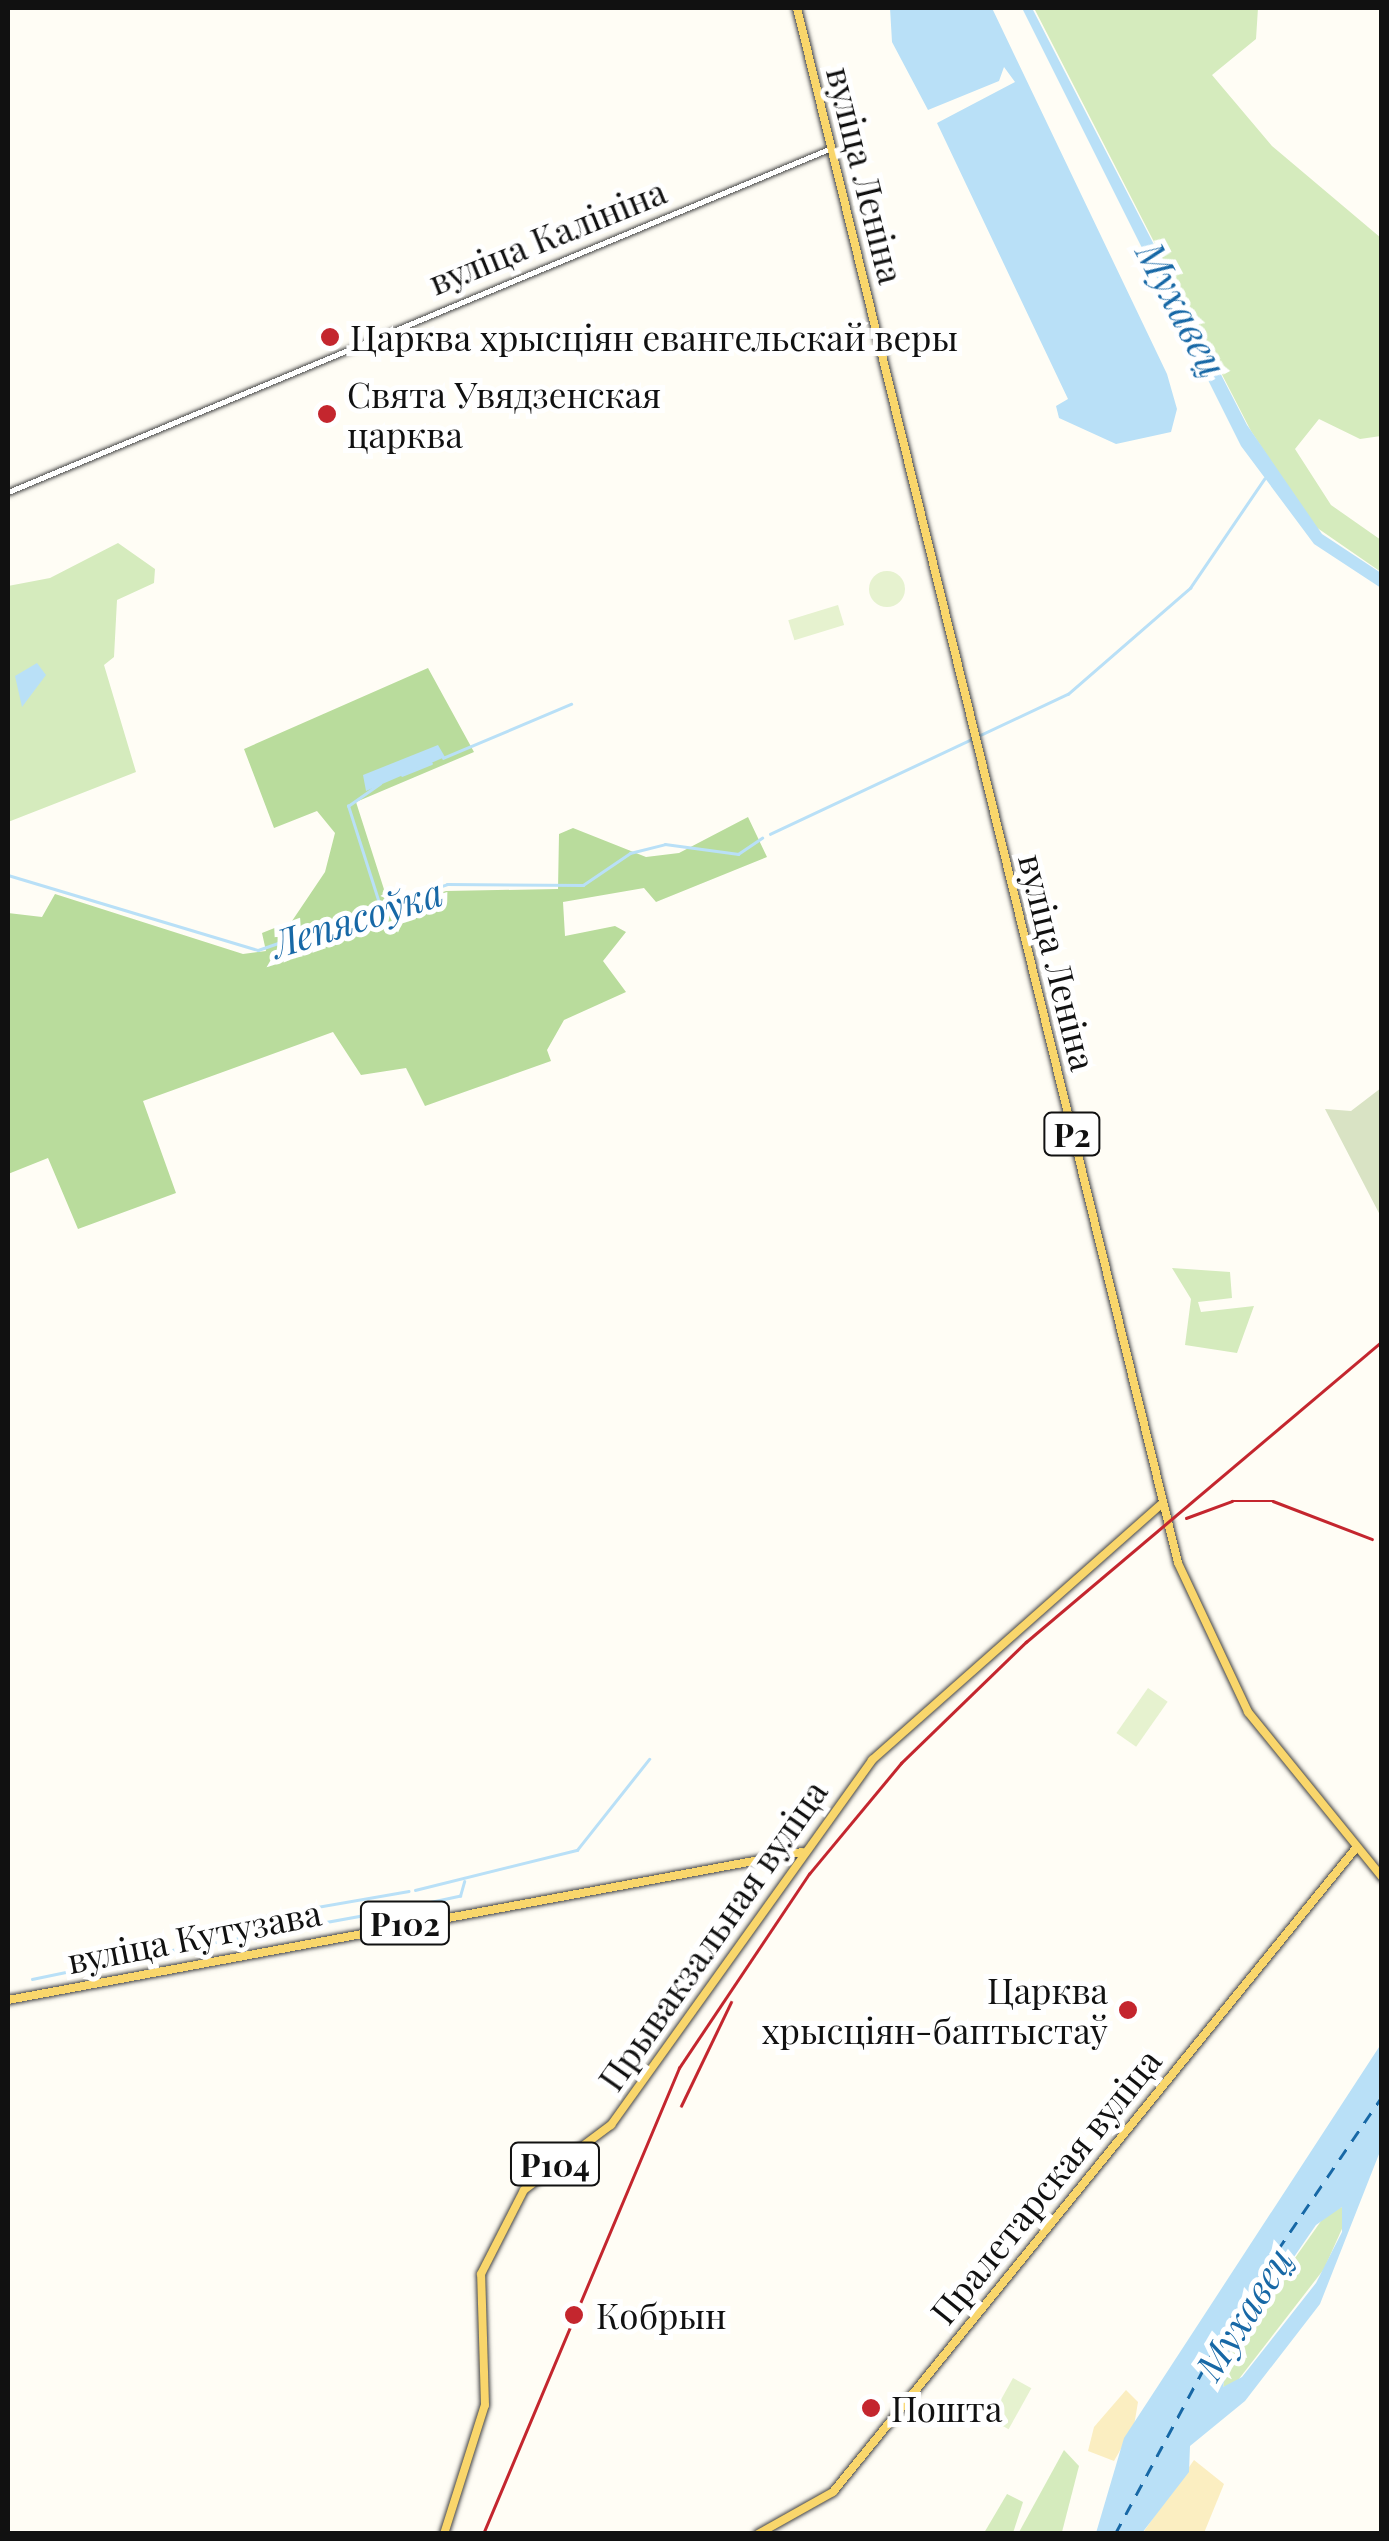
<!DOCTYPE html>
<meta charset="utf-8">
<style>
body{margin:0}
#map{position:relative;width:1389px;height:2541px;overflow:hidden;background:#fffdf5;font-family:"Playfair Display",serif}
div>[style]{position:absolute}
.green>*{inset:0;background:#d5ebbd}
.forest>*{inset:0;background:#b9dc9c}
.sand>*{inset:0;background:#fbeec1}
.cemetery>*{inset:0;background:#d9e3c4}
.pitch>*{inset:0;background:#e6f2cf;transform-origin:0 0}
.round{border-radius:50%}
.water>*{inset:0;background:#b9e0f7}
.stream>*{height:2.5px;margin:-1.25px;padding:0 1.25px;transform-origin:1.25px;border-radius:1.25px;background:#b9e0f7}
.ferry>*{height:2.5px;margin-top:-1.25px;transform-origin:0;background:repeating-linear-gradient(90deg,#1768a6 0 12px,transparent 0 22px)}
.roads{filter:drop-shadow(0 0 2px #444) drop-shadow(0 0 2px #444)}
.minor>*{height:5px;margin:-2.5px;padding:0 2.5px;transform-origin:2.5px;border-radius:2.5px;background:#fff}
.major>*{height:8px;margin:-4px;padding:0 4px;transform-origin:4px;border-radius:4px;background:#f9d66b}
.rail>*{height:2.5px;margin:-1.25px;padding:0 1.25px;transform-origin:1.25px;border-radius:1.25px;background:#c4262e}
.dots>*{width:28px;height:28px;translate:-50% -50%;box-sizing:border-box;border:5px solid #fff;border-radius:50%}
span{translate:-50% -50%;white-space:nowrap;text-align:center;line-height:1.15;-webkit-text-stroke:10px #fff;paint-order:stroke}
.shield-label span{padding:2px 8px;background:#fff;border:2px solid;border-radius:8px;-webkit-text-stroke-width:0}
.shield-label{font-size:32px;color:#111;font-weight:700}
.street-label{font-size:35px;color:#111}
.poi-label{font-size:35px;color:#111}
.left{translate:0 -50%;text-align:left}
.right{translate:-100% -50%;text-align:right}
.water-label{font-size:38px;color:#1768a6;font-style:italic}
.frame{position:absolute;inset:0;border:10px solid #111;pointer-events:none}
</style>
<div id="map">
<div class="green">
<i style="clip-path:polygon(1034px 8px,1258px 8px,1256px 39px,1212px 75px,1272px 146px,1381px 238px,1381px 436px,1360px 439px,1319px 419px,1295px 449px,1331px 505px,1381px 540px,1381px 572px,1313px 525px,1251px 431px)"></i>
<i style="clip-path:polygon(118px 543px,155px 569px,154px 583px,117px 600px,114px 657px,104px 665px,136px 772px,8px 822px,8px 586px,50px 578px)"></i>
<i style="clip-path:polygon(1172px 1268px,1230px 1272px,1232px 1298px,1198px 1302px,1201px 1312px,1254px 1306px,1237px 1353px,1185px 1345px,1191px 1299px)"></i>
<i style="clip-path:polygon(1342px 2207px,1345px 2222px,1324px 2269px,1235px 2384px,1223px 2387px,1230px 2350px,1326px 2214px)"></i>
<i style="clip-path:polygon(1064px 2450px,1079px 2466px,1062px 2532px,1018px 2534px)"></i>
<i style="clip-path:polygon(1007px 2494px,1023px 2502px,1013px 2533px,984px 2533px)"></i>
</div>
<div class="forest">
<i style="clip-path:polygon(428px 668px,474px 752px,356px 802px,390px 908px,446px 891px,558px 889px,559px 834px,573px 828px,646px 857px,679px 853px,748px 817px,767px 857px,656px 902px,644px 888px,563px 902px,565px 936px,615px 926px,626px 932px,603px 961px,626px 992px,564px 1020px,547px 1050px,551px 1061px,425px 1106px,406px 1068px,361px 1075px,333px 1032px,143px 1101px,176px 1193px,78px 1229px,48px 1158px,8px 1174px,8px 913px,42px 917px,55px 894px,243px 954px,266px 951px,262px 933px,292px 921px,325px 872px,335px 833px,317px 811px,274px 828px,244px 749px)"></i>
</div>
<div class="sand">
<i style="clip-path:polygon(1126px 2390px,1138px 2402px,1134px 2426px,1114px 2461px,1088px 2451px,1094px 2427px)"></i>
<i style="clip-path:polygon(1194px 2460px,1224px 2484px,1204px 2533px,1142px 2534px)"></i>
</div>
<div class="cemetery">
<i style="clip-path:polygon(1381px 1088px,1381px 1217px,1325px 1109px,1351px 1111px)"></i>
</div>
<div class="pitch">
<i class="round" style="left:869px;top:571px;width:36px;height:36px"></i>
<i style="left:838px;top:605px;width:21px;height:52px;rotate:73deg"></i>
<i style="left:1148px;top:1688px;width:24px;height:55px;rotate:35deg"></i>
<i style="left:1013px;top:2378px;width:21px;height:47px;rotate:29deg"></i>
</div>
<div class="water">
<i style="clip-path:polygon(890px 8px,992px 8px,1167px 374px,1177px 409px,1171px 432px,1116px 444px,1059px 418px,1056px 406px,1068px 399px,937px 123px,1015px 82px,1004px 67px,999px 81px,928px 110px,892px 42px)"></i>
<i style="clip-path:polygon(1022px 8px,1032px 8px,1247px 425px,1322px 534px,1381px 573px,1381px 588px,1314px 544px,1241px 446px)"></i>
<i style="clip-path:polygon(37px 663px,46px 675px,22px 707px,15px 676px)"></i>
<i style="clip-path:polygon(438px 745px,445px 757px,366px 791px,363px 775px)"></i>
<i style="clip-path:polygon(evenodd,1381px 2044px,1381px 2149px,1320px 2304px,1245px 2401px,1190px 2446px,1189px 2472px,1142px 2533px,1096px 2533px,1124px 2438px,1381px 2044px,1342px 2207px,1342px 2232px,1316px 2283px,1242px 2377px,1223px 2387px,1230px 2350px,1316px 2225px,1342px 2207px)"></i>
</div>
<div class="stream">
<i style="left:443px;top:758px;width:139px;rotate:-22.9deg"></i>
<i style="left:402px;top:775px;width:31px;rotate:-22deg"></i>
<i style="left:770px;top:834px;width:329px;rotate:-25.2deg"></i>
<i style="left:1068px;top:694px;width:162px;rotate:-41deg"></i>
<i style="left:1190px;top:588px;width:132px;rotate:-55.8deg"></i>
<i style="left:8px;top:875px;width:261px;rotate:16.7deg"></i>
<i style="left:258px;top:950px;width:200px;rotate:-19.2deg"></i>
<i style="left:447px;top:884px;width:136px;rotate:0.4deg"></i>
<i style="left:583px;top:885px;width:57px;rotate:-34.2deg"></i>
<i style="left:630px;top:853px;width:36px;rotate:-14deg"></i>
<i style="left:665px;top:844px;width:74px;rotate:7.8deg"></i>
<i style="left:738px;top:854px;width:29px;rotate:-34deg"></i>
<i style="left:380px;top:906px;width:105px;rotate:-107.7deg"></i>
<i style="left:348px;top:806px;width:39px;rotate:-35deg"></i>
<i style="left:415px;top:1890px;width:167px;rotate:-13.9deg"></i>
<i style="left:577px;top:1850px;width:116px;rotate:-51.6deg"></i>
<i style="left:421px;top:1904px;width:40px;rotate:-12deg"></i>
<i style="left:460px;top:1896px;width:15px;rotate:-74deg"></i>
<i style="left:174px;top:1932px;width:238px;rotate:-9.9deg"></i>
<i style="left:161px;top:1952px;width:257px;rotate:-10.3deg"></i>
<i style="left:32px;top:1979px;width:118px;rotate:-11.7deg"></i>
</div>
<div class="ferry">
<i style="left:1115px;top:2534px;width:239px;rotate:-61.8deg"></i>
<i style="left:1228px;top:2323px;width:274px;rotate:-55.8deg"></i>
</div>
<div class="roads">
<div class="minor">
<i style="left:8px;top:492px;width:892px;rotate:-22.68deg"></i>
</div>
<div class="major">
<i style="left:797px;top:8px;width:1601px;rotate:76.23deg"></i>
<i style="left:1178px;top:1563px;width:165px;rotate:64.8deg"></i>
<i style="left:1248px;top:1712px;width:213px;rotate:50.9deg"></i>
<i style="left:8px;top:2000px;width:808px;rotate:-10.56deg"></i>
<i style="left:444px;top:2534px;width:135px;rotate:-72.4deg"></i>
<i style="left:485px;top:2405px;width:131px;rotate:-91.7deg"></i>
<i style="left:481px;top:2274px;width:94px;rotate:-62.9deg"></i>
<i style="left:524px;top:2190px;width:109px;rotate:-36.8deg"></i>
<i style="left:611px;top:2125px;width:449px;rotate:-54.4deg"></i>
<i style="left:872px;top:1760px;width:387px;rotate:-41.5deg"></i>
<i style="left:758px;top:2534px;width:86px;rotate:-29.2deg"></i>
<i style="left:833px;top:2492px;width:830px;rotate:-50.92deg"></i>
</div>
</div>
<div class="rail">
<i style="left:1186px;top:1518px;width:49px;rotate:-20.3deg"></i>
<i style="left:1232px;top:1501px;width:41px"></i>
<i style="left:1273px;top:1501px;width:106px;rotate:21deg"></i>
<i style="left:681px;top:2106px;width:115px;rotate:-64.3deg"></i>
<i style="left:483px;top:2534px;width:506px;rotate:-67.19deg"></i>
<i style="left:679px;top:2068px;width:234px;rotate:-56.2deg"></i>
<i style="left:809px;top:1874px;width:144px;rotate:-50.3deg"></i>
<i style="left:901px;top:1763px;width:174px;rotate:-44.1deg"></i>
<i style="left:1026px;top:1642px;width:466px;rotate:-40.2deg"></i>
</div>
<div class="dots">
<i style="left:330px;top:337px;background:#c4262e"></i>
<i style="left:327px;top:414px;background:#c4262e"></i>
<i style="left:1128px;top:2010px;background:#c4262e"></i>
<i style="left:574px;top:2315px;background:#c4262e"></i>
<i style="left:871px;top:2408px;background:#c4262e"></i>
</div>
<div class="shield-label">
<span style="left:1072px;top:1134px">Р2</span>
<span style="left:405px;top:1923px">Р102</span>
<span style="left:555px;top:2164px">Р104</span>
</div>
<div class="street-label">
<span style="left:866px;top:175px;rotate:76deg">вуліца Леніна</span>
<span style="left:547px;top:236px;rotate:-22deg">вуліца Калініна</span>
<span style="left:1058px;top:962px;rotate:76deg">вуліца Леніна</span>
<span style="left:712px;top:1935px;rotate:-55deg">Прывакзальная вуліца</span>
<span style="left:194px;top:1936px;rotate:-11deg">вуліца Кутузава</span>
<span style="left:1045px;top:2186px;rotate:-51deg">Пралетарская вуліца</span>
</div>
<div class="poi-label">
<span class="left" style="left:350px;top:337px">Царква хрысціян евангельскай веры</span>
<span class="left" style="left:347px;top:414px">Свята Увядзенская<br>царква</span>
<span class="right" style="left:1108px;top:2010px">Царква<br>хрысціян-баптыстаў</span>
<span class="left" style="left:596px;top:2315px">Кобрын</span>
<span class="left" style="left:891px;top:2408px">Пошта</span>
</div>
<div class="water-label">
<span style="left:1183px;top:309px;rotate:62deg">Мухавец</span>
<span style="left:357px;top:917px;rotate:-18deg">Лепясоўка</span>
<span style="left:1243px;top:2313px;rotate:-58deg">Мухавец</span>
</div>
<div class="frame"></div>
</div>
